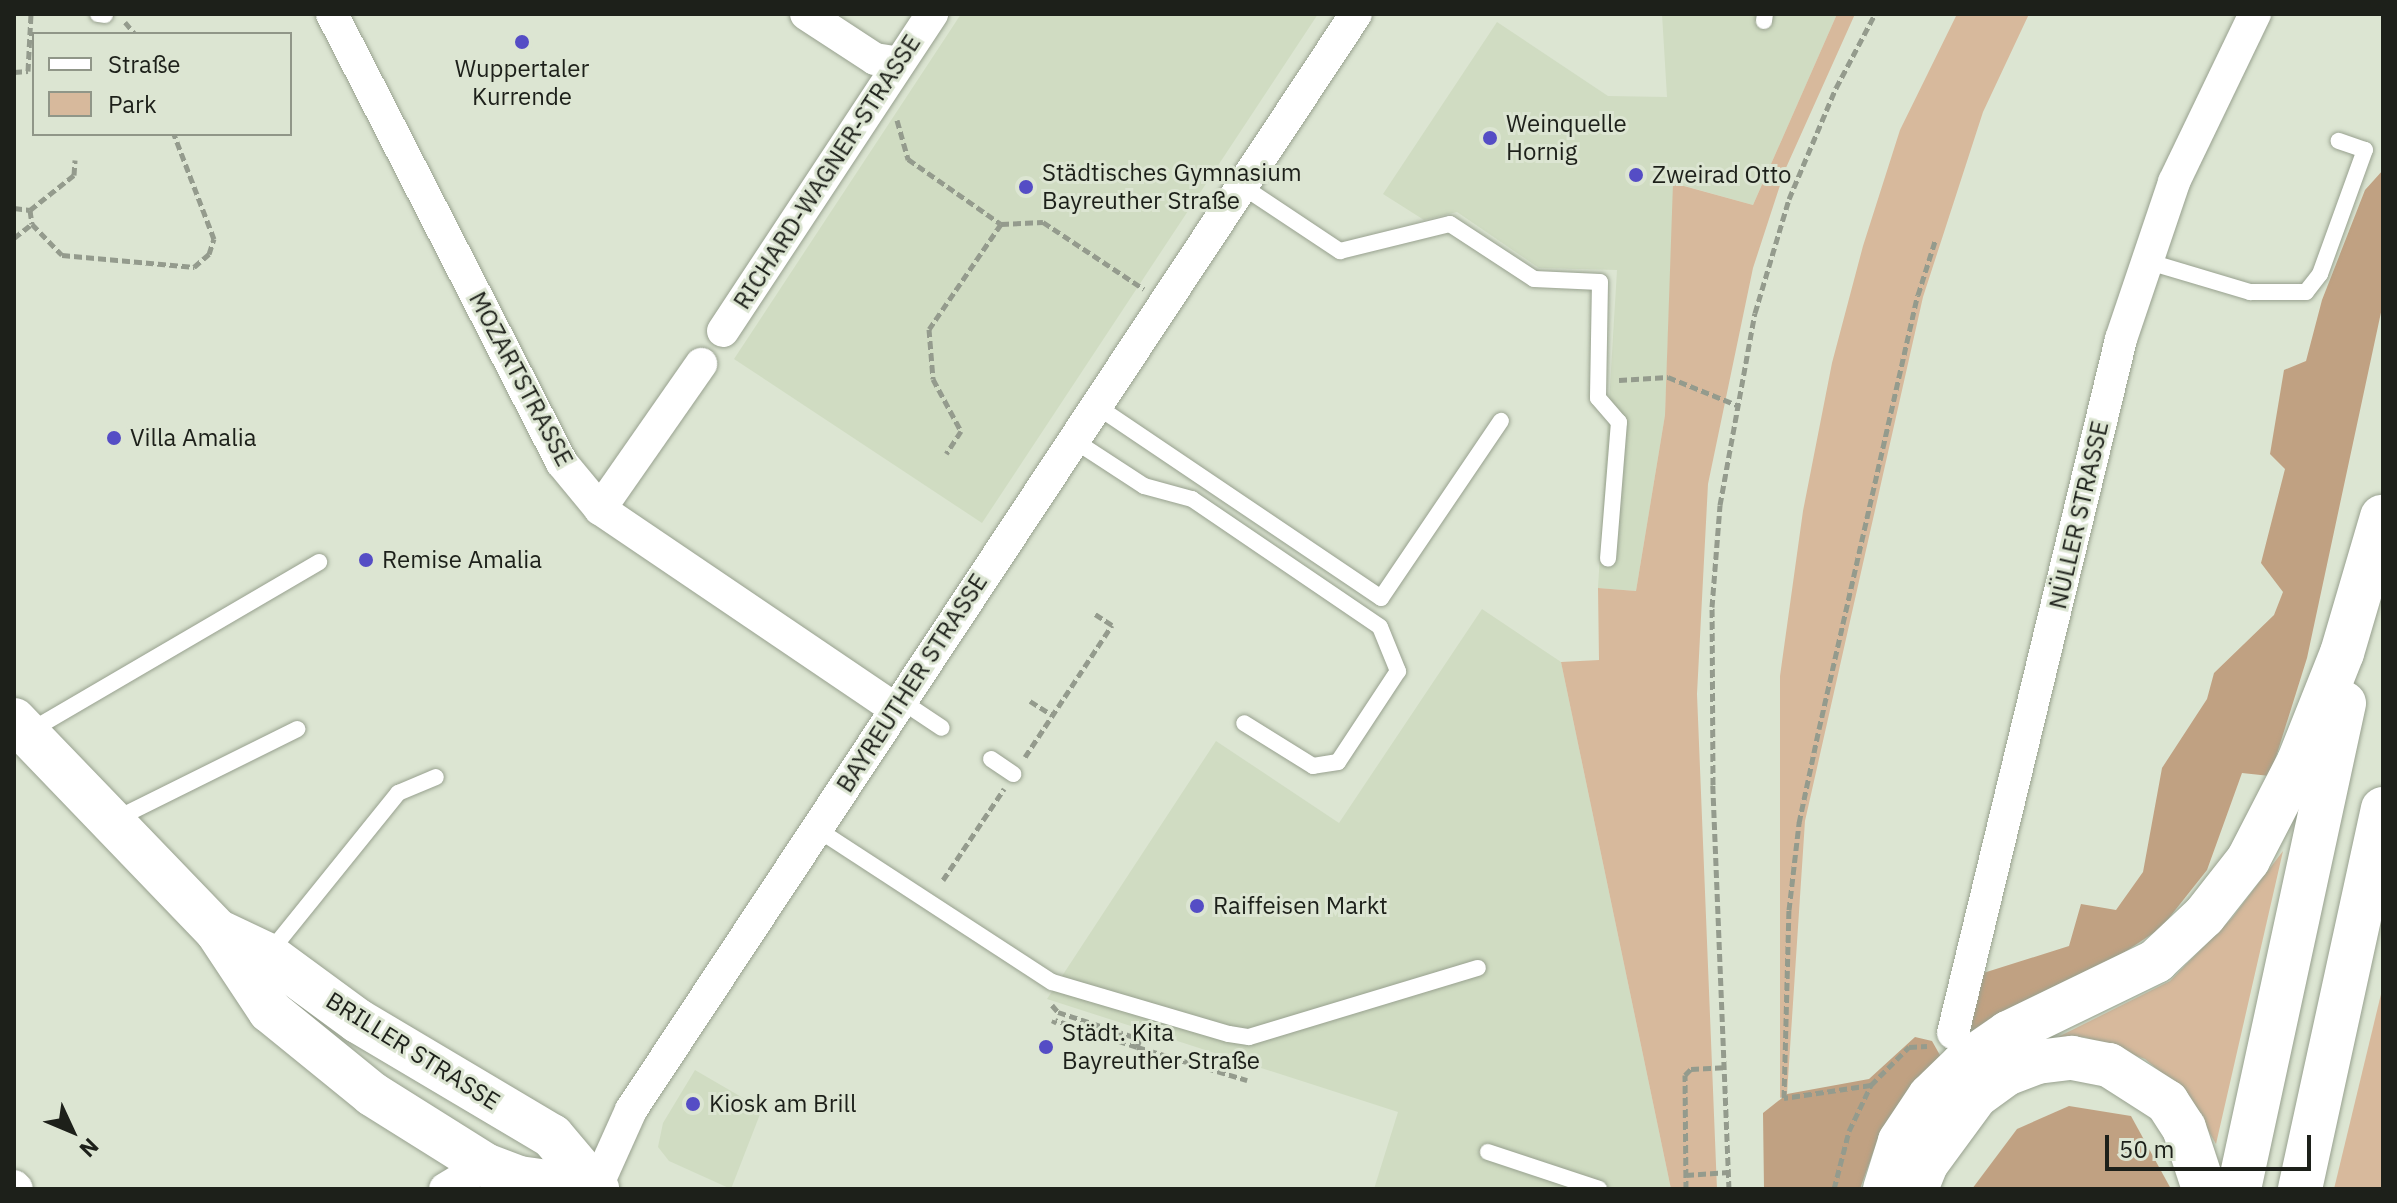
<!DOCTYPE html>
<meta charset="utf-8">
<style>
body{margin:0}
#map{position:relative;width:2397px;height:1203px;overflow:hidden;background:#dce5d2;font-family:"IBM Plex Sans",sans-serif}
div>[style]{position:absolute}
.built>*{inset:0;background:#d0dcc2}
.green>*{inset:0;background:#d7b99c}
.forest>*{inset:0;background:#c0a182}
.path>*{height:5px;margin-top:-2.5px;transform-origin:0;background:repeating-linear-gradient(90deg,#949b8d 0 8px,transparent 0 12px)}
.roads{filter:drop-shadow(0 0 2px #98a18f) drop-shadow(0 0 2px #98a18f)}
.service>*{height:16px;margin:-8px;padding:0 8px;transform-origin:8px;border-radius:8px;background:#fff}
.minor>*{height:32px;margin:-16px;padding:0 16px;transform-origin:16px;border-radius:16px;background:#fff}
.secondary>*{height:44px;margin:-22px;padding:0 22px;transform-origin:22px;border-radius:22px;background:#fff}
.motorway>*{height:44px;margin:-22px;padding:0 22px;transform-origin:22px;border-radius:22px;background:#fff}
.dots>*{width:22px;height:22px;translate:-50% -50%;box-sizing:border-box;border:4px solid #dce5d2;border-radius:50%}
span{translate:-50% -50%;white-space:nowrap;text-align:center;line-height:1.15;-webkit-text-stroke:6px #dce5d2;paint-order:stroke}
.poi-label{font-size:24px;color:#1d201a}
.left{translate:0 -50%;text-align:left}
.street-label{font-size:24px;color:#1d201a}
.frame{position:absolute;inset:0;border:16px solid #1d201a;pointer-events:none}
.legend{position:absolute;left:32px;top:32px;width:260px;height:104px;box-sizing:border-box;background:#dce5d2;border:2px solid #909688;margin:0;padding:10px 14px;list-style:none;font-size:24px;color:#1d201a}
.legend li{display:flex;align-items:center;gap:16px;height:40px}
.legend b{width:40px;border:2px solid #909688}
.north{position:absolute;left:32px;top:1091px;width:80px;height:80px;-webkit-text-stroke:6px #dce5d2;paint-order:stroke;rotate:134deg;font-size:22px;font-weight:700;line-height:32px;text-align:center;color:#1d201a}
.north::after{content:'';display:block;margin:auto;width:28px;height:36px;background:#1d201a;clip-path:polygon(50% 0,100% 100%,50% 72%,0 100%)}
.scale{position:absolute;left:2105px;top:1135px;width:206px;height:36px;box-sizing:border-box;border:4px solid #1d201a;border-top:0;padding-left:10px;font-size:24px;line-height:28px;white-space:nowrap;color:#1d201a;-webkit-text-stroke:6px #dce5d2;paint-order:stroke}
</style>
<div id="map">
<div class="built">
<i style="clip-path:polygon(961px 14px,1318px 14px,982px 523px,734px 359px)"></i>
<i style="clip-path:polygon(1662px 14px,1837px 14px,1753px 205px,1674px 183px,1665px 415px,1636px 591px,1598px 588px,1617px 270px,1539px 268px,1457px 212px,1424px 220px,1383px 194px,1497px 22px,1608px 96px,1667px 97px)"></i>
<i style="clip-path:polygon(1482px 609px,1561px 662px,1671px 1189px,1374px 1189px,1398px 1112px,1047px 999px,1216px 741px,1339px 823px)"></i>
<i style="clip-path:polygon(695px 1070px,762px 1109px,731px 1189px,669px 1161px,658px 1147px,663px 1123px)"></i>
</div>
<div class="green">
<i style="clip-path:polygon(1837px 14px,1855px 14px,1785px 170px,1753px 268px,1708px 484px,1697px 694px,1717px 1189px,1671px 1189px,1561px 662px,1599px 660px,1598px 588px,1636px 591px,1665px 415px,1673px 183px,1753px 205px)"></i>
<i style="clip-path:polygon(1957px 14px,2029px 14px,1983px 112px,1923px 297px,1805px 821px,1787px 1094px,1780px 1098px,1780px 676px,1803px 511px,1832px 363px,1863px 246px,1900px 130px)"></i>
<i style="clip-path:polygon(2283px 851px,2216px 1144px,2187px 1094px,2145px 1059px,2084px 1037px,2054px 1039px,2170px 981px,2232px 918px)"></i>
<i style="clip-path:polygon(2382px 990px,2383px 1189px,2334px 1189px)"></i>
</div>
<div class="forest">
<i style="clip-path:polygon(2383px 170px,2383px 303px,2307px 658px,2270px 776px,2242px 773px,2207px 870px,2161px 928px,2093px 973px,1953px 1046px,1977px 975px,2069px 946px,2081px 904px,2116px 910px,2143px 872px,2162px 768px,2207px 699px,2214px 673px,2274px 615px,2283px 592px,2261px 563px,2285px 469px,2270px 454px,2284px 370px,2306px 361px,2322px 300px,2365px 190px)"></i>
<i style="clip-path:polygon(1915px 1037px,1932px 1041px,1941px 1057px,1874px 1150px,1860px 1189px,1764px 1189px,1763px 1113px,1787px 1094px,1869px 1079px)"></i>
<i style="clip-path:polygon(2069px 1106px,2131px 1116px,2171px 1189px,1972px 1189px,2017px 1129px)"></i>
</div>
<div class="path">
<i style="left:125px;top:22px;width:16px;rotate:50deg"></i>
<i style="left:14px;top:72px;width:14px;rotate:-4deg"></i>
<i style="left:28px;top:71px;width:57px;rotate:-87deg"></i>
<i style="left:897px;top:120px;width:41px;rotate:74.2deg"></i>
<i style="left:908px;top:159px;width:113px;rotate:35deg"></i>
<i style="left:1001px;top:224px;width:127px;rotate:124.4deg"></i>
<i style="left:929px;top:329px;width:50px;rotate:85.4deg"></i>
<i style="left:933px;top:379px;width:59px;rotate:61.7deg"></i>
<i style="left:961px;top:431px;width:27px;rotate:123deg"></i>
<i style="left:14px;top:208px;width:16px;rotate:7deg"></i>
<i style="left:30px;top:210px;width:56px;rotate:-38.5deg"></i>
<i style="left:74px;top:175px;width:15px;rotate:-86deg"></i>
<i style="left:30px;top:210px;width:14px;rotate:82deg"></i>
<i style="left:32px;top:224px;width:43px;rotate:45.9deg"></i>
<i style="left:62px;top:255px;width:133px;rotate:5.2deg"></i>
<i style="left:194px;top:267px;width:20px;rotate:-41deg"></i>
<i style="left:209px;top:254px;width:16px;rotate:-72deg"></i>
<i style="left:214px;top:239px;width:112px;rotate:-110.9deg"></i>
<i style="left:1001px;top:224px;width:42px;rotate:-2.7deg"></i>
<i style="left:1043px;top:222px;width:121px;rotate:33.6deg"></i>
<i style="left:14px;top:238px;width:23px;rotate:-38deg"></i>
<i style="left:1619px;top:380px;width:49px;rotate:-3.5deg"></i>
<i style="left:1668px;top:377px;width:74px;rotate:22.1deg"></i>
<i style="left:1030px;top:701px;width:26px;rotate:32deg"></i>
<i style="left:1025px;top:757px;width:158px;rotate:-56.6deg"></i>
<i style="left:1112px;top:625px;width:20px;rotate:-147deg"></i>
<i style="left:943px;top:880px;width:110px;rotate:-56.2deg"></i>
<i style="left:1052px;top:1005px;width:9px;rotate:49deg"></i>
<i style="left:1058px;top:1012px;width:86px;rotate:18.2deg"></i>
<i style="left:1140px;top:1039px;width:9px;rotate:111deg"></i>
<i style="left:1137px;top:1047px;width:86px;rotate:-161.8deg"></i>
<i style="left:1055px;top:1020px;width:4px;rotate:117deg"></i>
<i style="left:1137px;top:1047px;width:115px;rotate:16.7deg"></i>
<i style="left:1871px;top:1085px;width:88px;rotate:171.5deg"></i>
<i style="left:1784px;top:1098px;width:188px;rotate:-88.5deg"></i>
<i style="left:1789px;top:910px;width:88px;rotate:-83.4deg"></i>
<i style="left:1799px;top:823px;width:96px;rotate:-78deg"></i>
<i style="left:1819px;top:729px;width:445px;rotate:-77.2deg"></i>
<i style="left:1918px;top:295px;width:57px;rotate:-72.5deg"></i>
<i style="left:1686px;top:1175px;width:43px;rotate:-4deg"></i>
<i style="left:1686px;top:1189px;width:114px;rotate:-90.5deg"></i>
<i style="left:1685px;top:1075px;width:8px;rotate:-45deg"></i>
<i style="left:1691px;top:1069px;width:33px;rotate:-3deg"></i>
<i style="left:1729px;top:1189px;width:404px;rotate:-92.3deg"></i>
<i style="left:1713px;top:785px;width:178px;rotate:-90.3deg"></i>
<i style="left:1712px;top:607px;width:102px;rotate:-85.5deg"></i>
<i style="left:1720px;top:505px;width:195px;rotate:-79.7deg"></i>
<i style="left:1755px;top:313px;width:119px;rotate:-73.4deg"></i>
<i style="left:1789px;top:199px;width:121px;rotate:-67.1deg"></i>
<i style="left:1836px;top:88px;width:84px;rotate:-62.2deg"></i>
<i style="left:1834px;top:1189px;width:60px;rotate:-75.5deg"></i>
<i style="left:1849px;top:1131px;width:51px;rotate:-64.4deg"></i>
<i style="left:1871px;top:1085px;width:54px;rotate:-45deg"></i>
<i style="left:1909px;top:1047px;width:18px;rotate:-3deg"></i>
</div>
<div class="roads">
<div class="service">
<i style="left:98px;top:14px;width:7px;rotate:8deg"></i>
<i style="left:1764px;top:21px;width:7px;rotate:-82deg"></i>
<i style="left:1242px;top:186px;width:118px;rotate:33.6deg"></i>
<i style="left:1340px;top:251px;width:113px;rotate:-13.8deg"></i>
<i style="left:1450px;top:224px;width:100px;rotate:33.2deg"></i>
<i style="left:1534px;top:279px;width:66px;rotate:2.6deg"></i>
<i style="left:1600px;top:282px;width:116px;rotate:91deg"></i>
<i style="left:1598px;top:398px;width:32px;rotate:49deg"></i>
<i style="left:1619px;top:422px;width:137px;rotate:94.6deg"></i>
<i style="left:2146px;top:261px;width:109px;rotate:16.6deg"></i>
<i style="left:2250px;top:292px;width:56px"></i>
<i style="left:2306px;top:292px;width:23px;rotate:-52deg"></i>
<i style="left:2320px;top:274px;width:132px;rotate:-70.1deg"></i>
<i style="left:2365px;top:150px;width:28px;rotate:-161deg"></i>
<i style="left:1095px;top:405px;width:345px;rotate:34deg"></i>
<i style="left:1381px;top:598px;width:214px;rotate:-55.9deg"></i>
<i style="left:1072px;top:439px;width:86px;rotate:33.1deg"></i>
<i style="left:1144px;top:486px;width:50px;rotate:15.2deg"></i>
<i style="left:1192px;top:499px;width:227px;rotate:34.2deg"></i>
<i style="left:1380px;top:627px;width:48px;rotate:67.8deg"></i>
<i style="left:1398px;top:671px;width:109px;rotate:123.4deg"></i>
<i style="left:1338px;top:762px;width:25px;rotate:171deg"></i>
<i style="left:1313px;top:766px;width:81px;rotate:-148.1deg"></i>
<i style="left:900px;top:700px;width:50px;rotate:33.7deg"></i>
<i style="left:30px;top:731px;width:335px;rotate:-30.3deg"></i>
<i style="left:991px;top:759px;width:27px;rotate:34deg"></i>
<i style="left:112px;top:821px;width:207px;rotate:-26.4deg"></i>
<i style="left:817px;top:829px;width:280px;rotate:33.1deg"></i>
<i style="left:1052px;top:982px;width:184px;rotate:16.4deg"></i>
<i style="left:1229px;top:1034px;width:20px;rotate:9deg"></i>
<i style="left:1249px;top:1037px;width:239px;rotate:-16.8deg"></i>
<i style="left:269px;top:953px;width:206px;rotate:-51.1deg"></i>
<i style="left:398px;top:793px;width:41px;rotate:-22.8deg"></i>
<i style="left:1488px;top:1152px;width:117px;rotate:18.4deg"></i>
</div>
<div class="minor">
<i style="left:332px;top:14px;width:504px;rotate:62.88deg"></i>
<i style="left:562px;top:463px;width:60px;rotate:50.4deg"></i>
<i style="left:600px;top:509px;width:355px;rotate:34.1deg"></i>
<i style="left:806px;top:14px;width:82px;rotate:33.1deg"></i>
<i style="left:875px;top:59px;width:24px;rotate:9deg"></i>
<i style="left:723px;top:331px;width:380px;rotate:-56.6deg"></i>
<i style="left:600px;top:509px;width:177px;rotate:-55.1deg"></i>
<i style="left:1953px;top:1033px;width:714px;rotate:-76.39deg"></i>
<i style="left:2121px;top:339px;width:166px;rotate:-71.3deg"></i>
<i style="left:2174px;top:182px;width:187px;rotate:-64.3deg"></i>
<i style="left:14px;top:1186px;width:4px;rotate:45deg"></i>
<i style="left:596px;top:1188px;width:85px;rotate:-65.8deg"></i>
<i style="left:631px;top:1110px;width:1314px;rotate:-56.52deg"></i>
<i style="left:445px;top:1189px;width:47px;rotate:-31deg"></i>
</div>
<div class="secondary">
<i style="left:14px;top:720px;width:293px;rotate:46.1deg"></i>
<i style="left:217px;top:931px;width:96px;rotate:56.5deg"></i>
<i style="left:270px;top:1011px;width:132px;rotate:39.1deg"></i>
<i style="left:372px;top:1094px;width:133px;rotate:32.1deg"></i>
<i style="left:485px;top:1165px;width:36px;rotate:21deg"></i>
<i style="left:519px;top:1178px;width:79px;rotate:8deg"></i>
<i style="left:217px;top:931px;width:56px;rotate:25.2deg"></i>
<i style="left:268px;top:955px;width:112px;rotate:36.3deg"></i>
<i style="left:358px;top:1021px;width:226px;rotate:30.7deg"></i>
<i style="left:552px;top:1136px;width:68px;rotate:49.8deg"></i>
</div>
<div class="motorway">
<i style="left:1885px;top:1189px;width:50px;rotate:-72.6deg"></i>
<i style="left:1900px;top:1141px;width:54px;rotate:-56.3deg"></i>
<i style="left:1930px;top:1096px;width:46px;rotate:-44.1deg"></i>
<i style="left:1963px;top:1064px;width:55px;rotate:-34.6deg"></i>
<i style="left:2008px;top:1033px;width:165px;rotate:-25.9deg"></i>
<i style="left:2156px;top:961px;width:66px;rotate:-43.2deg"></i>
<i style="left:2204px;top:916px;width:71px;rotate:-51.8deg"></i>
<i style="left:2248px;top:860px;width:111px;rotate:-62.7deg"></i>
<i style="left:2299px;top:761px;width:116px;rotate:-68.3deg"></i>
<i style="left:2342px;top:653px;width:142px;rotate:-73.6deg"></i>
<i style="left:1916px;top:1189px;width:27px;rotate:-68deg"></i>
<i style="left:1926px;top:1164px;width:84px;rotate:-53.7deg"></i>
<i style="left:1976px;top:1096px;width:37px;rotate:-36deg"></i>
<i style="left:2006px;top:1074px;width:33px;rotate:-21deg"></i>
<i style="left:2037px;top:1062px;width:35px;rotate:-7deg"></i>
<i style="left:2072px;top:1058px;width:38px;rotate:11deg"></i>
<i style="left:2109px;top:1065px;width:69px;rotate:32.5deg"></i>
<i style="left:2167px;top:1102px;width:31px;rotate:57deg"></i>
<i style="left:2184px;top:1128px;width:64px;rotate:71.8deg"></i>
<i style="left:2239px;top:1189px;width:497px;rotate:-77.8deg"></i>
<i style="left:2300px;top:1189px;width:389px;rotate:-77.7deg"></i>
</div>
</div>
<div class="dots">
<i style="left:522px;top:42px;background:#554dc5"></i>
<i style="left:1490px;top:138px;background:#554dc5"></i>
<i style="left:1636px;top:175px;background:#554dc5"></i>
<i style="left:1026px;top:187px;background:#554dc5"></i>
<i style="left:114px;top:438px;background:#554dc5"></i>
<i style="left:366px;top:560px;background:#554dc5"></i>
<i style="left:1197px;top:906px;background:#554dc5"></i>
<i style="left:1046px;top:1047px;background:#554dc5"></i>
<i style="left:693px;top:1104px;background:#554dc5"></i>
</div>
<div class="poi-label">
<span style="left:522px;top:83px">Wuppertaler<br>Kurrende</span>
<span class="left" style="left:1506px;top:138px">Weinquelle<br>Hornig</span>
<span class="left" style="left:1042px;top:187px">Städtisches Gymnasium<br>Bayreuther Straße</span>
<span class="left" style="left:1652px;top:175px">Zweirad Otto</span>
<span class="left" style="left:130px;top:438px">Villa Amalia</span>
<span class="left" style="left:382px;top:560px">Remise Amalia</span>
<span class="left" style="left:1213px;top:906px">Raiffeisen Markt</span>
<span class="left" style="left:1062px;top:1047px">Städt. Kita<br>Bayreuther Straße</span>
<span class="left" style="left:709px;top:1104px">Kiosk am Brill</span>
</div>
<div class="street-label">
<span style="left:827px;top:172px;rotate:-57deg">RICHARD-WAGNER-STRASSE</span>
<span style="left:521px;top:379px;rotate:62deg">MOZARTSTRASSE</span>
<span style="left:2079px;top:515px;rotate:-77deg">NÜLLER STRASSE</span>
<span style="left:912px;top:683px;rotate:-57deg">BAYREUTHER STRASSE</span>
<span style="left:413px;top:1051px;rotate:32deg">BRILLER STRASSE</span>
</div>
<div class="frame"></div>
<ul class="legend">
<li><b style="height:10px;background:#fff"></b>Straße</li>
<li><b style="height:22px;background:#d7b99c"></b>Park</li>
</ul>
<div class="north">N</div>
<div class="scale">50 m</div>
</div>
